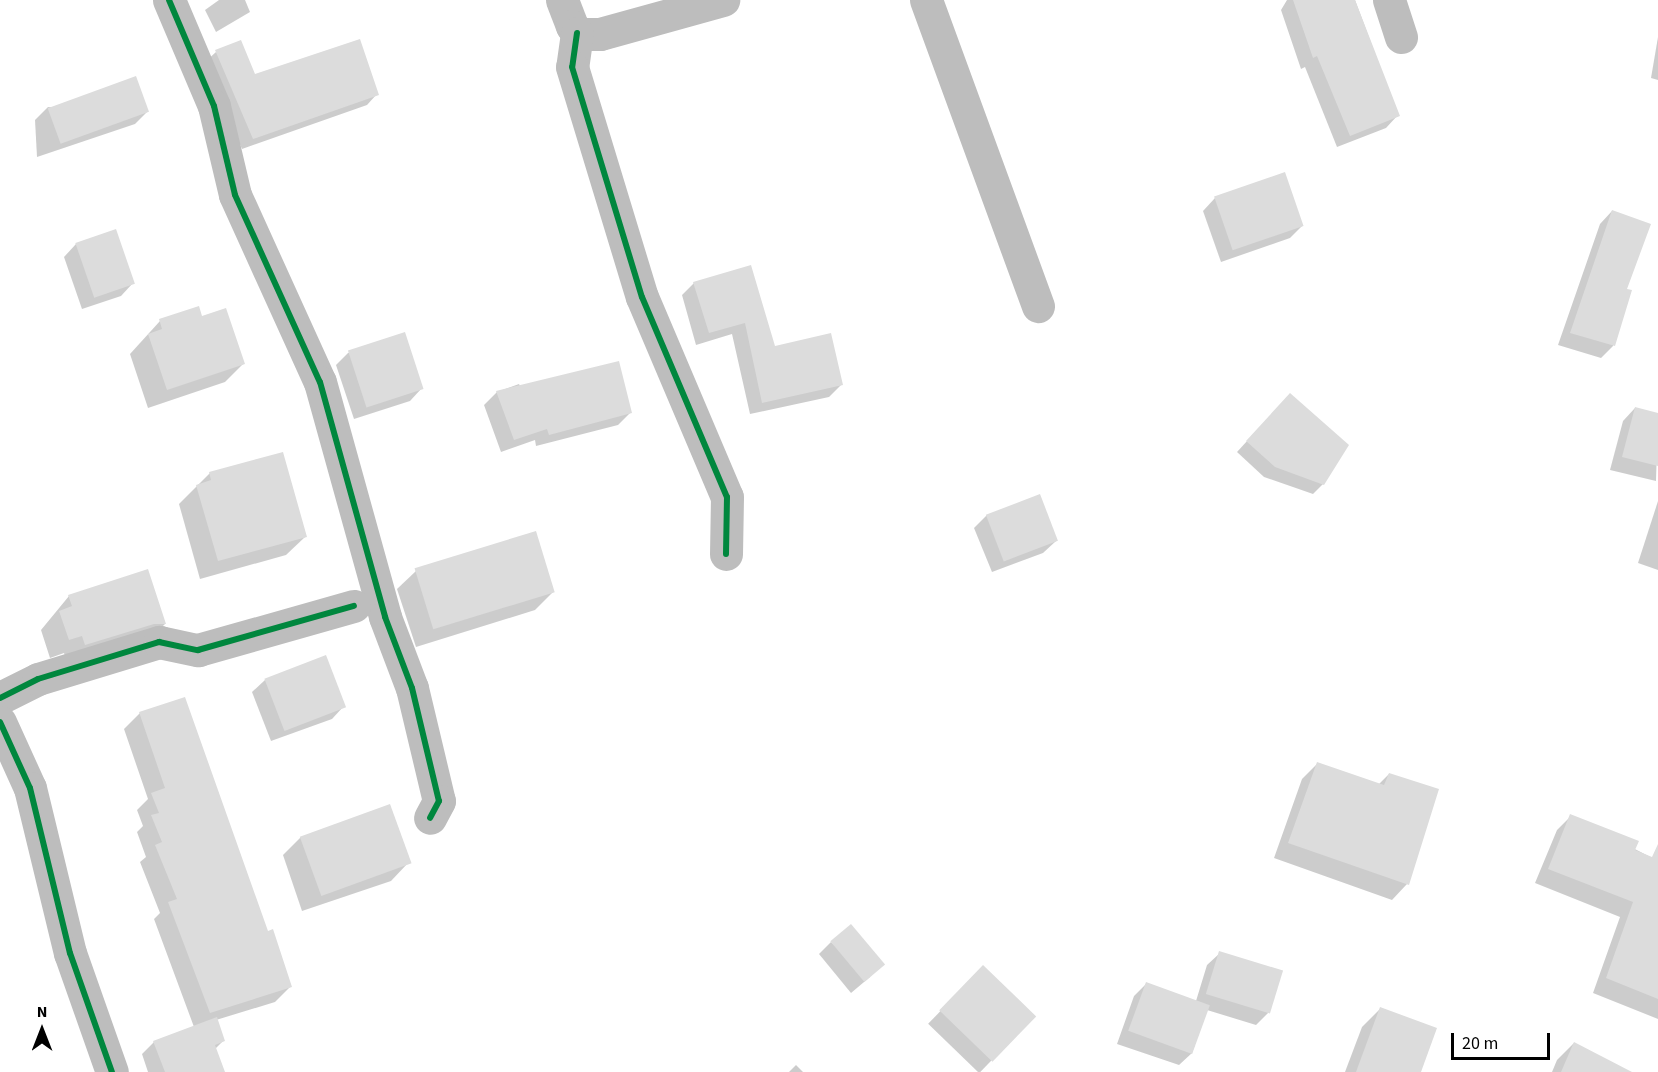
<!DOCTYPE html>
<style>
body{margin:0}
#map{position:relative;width:1658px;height:1072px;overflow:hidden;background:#fff;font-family:"Source Sans 3",sans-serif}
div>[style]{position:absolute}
.shadow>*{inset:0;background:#0003;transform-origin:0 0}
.building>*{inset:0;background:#dcdcdc;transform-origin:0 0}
.street>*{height:33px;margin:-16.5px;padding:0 16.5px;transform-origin:16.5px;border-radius:16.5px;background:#bdbdbd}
.cycleway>*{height:6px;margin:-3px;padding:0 3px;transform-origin:3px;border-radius:3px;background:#00873e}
span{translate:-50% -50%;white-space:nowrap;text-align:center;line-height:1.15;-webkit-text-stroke:4.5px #fff;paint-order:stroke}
.north{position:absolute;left:12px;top:1000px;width:60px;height:60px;-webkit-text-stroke:4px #fff;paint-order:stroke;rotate:0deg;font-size:16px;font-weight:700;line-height:24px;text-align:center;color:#000}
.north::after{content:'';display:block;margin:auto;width:21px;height:27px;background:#000;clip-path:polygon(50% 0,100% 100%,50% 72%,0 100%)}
.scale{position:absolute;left:1451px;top:1033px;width:99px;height:27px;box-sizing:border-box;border:3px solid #000;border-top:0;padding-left:8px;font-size:18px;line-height:21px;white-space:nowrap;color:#000;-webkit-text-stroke:4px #fff;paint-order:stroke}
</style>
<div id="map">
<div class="shadow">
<i style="clip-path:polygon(219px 0,245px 0,250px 12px,216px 32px,205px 10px)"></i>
<i style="clip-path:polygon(1287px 0,1355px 0,1398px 115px,1386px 128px,1337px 147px,1305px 67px,1301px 69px,1281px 10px)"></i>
<i style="clip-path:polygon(1658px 37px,1658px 80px,1651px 78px)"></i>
<i style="clip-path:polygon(216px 52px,255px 75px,377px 94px,367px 105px,242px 149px,205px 62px)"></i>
<i style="clip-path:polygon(48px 107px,147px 112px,135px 124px,37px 157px,35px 120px)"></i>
<i style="clip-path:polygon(1215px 198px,1302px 226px,1290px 238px,1221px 262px,1203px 211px)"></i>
<i style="clip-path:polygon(1612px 211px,1625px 290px,1630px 291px,1613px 346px,1601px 358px,1558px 345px,1600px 224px)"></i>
<i style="clip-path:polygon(76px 244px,133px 283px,121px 296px,82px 309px,64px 257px)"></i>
<i style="clip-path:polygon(750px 266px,774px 347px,841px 385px,829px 397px,750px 414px,732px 334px,696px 345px,682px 295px,694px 283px)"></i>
<i style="clip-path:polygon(201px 318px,243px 364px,225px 382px,148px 408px,130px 354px,160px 321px)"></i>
<i style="clip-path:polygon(404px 334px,422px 388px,410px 401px,354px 419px,336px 365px,348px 353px)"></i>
<i style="clip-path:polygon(519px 384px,521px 388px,631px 412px,618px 425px,536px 446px,535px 440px,501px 452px,484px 405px,497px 392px)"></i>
<i style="clip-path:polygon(1281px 404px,1323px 484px,1313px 494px,1264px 477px,1237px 452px)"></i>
<i style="clip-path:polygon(1635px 408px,1658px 414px,1656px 481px,1610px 470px,1623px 421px)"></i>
<i style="clip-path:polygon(210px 473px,305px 537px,286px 555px,200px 579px,179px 504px)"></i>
<i style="clip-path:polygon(1658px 501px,1658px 570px,1638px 563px)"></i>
<i style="clip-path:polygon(987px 515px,1056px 541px,1043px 553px,992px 572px,974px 528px)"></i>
<i style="clip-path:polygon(416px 571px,554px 591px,535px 610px,416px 647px,397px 589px)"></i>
<i style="clip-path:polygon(69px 596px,165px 624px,146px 642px,67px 662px,64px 653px,50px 658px,41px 630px)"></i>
<i style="clip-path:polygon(265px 680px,344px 706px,332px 719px,271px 741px,252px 692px)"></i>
<i style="clip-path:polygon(140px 713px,267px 932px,291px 986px,275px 1002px,216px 1020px,224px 1040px,215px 1049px,224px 1072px,148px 1072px,142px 1054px,154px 1042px,194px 1027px,154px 919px,160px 913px,140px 862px,146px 857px,137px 832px,143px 826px,137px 810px,148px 799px,124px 729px)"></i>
<i style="clip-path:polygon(1318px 763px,1378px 785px,1389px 774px,1407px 884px,1392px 900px,1274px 858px,1302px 779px)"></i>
<i style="clip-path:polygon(1571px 816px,1658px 861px,1658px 1019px,1593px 993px,1620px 917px,1535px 883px,1557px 830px)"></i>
<i style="clip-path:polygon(301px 837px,409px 862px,391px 881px,302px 911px,283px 855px)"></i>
<i style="clip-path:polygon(831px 942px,870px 977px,851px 993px,819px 954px)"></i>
<i style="clip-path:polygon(1220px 953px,1269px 1012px,1256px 1025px,1207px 1010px,1192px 1053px,1179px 1065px,1117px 1044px,1134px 996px,1146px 984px,1196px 1001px,1207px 965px)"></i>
<i style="left:983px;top:967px;width:71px;height:79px;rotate:44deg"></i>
<i style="clip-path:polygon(1380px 1009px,1419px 1072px,1345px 1072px,1362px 1027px)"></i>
<i style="clip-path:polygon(1574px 1043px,1629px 1072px,1552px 1072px,1557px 1060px)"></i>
<i style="clip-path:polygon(796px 1065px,803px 1072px,789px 1072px)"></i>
</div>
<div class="building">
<i style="clip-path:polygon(1293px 0,1355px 0,1400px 116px,1350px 136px,1317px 56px,1313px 58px)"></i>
<i style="clip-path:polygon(360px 39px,379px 95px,253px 139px,215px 50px,241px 40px,255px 74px)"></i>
<i style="left:136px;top:76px;width:38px;height:94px;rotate:70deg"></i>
<i style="left:1285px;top:172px;width:57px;height:75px;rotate:71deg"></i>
<i style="clip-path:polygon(1612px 210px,1651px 224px,1627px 289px,1632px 290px,1615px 346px,1570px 333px)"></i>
<i style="left:116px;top:229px;width:58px;height:43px;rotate:71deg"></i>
<i style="clip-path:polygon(751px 265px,775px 346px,831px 333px,843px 385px,762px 403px,745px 323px,709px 333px,693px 282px)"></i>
<i style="clip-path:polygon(199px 306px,202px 316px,226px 308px,245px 364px,167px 390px,148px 334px,162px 329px,159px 319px)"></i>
<i style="left:405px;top:332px;width:60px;height:60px;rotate:72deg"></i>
<i style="clip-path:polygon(619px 361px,632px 413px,549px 435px,547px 429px,514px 440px,496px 391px)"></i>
<i style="clip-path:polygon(1290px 393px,1349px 445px,1324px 485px,1275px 467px,1246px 441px)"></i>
<i style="clip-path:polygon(1635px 407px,1658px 413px,1658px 466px,1622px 457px)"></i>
<i style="clip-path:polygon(283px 452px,307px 537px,218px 561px,196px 485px,211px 480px,209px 472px)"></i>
<i style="left:1040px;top:494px;width:50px;height:58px;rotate:69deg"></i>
<i style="left:536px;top:531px;width:64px;height:127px;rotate:73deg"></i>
<i style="clip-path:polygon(148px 569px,166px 624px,154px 624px,85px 645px,82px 636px,69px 640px,59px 611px,72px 606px,68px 595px)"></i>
<i style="left:326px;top:655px;width:56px;height:66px;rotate:69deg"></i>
<i style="clip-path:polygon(185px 697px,268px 931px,273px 929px,292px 987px,210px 1013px,168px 902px,177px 899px,155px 845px,162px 842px,151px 815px,159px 813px,151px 793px,165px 788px,139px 712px)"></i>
<i style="clip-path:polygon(1317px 762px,1384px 785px,1389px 773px,1439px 789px,1409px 885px,1288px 843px)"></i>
<i style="left:390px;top:804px;width:63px;height:96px;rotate:70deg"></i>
<i style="clip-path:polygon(1570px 814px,1639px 841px,1635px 850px,1652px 857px,1658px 844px,1658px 999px,1606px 978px,1633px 902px,1548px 869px)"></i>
<i style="left:851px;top:924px;width:53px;height:27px;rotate:50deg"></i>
<i style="left:1219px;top:951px;width:67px;height:45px;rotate:17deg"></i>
<i style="left:983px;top:965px;width:74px;height:63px;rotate:44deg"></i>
<i style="left:1146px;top:982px;width:68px;height:52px;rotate:20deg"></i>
<i style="clip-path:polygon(1380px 1007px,1437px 1028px,1421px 1072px,1356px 1072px)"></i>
<i style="clip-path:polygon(217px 1017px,225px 1041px,215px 1045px,225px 1072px,165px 1072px,153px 1041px)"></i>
<i style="clip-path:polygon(1574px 1042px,1632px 1072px,1561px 1072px)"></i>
</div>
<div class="street">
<i style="left:169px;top:0;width:115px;rotate:67deg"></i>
<i style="left:214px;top:106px;width:91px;rotate:76.7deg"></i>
<i style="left:235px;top:195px;width:205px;rotate:65.6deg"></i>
<i style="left:320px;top:382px;width:244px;rotate:74.5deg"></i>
<i style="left:385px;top:617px;width:76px;rotate:69.2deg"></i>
<i style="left:412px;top:688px;width:116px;rotate:76.6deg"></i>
<i style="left:439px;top:801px;width:19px;rotate:118deg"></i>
<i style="left:562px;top:0;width:28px;rotate:69deg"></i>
<i style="left:572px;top:26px;width:9px;rotate:54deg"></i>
<i style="left:577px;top:33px;width:10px;rotate:6deg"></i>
<i style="left:587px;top:34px;width:13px"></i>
<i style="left:600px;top:34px;width:128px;rotate:-15.5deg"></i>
<i style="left:926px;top:0;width:326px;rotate:69.9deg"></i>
<i style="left:1389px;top:0;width:39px;rotate:72deg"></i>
<i style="left:577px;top:33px;width:34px;rotate:98deg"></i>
<i style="left:572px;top:67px;width:240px;rotate:73.1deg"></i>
<i style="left:642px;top:297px;width:217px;rotate:67deg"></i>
<i style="left:727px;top:497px;width:57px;rotate:91deg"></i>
<i style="left:0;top:698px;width:42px;rotate:-26.6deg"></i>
<i style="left:38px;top:679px;width:127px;rotate:-17deg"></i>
<i style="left:159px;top:642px;width:40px;rotate:12deg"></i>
<i style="left:198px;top:650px;width:162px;rotate:-15.8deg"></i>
<i style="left:0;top:722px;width:72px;rotate:65.6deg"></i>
<i style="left:30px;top:788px;width:170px;rotate:76.4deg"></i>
<i style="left:70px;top:953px;width:126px;rotate:70.6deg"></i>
</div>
<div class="cycleway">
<i style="left:169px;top:0;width:115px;rotate:67deg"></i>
<i style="left:214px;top:106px;width:91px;rotate:76.7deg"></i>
<i style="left:235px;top:195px;width:205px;rotate:65.6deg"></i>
<i style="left:320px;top:382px;width:244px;rotate:74.5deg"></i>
<i style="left:385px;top:617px;width:76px;rotate:69.2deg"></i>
<i style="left:412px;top:688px;width:116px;rotate:76.6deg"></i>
<i style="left:439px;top:801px;width:19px;rotate:118deg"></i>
<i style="left:577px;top:33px;width:34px;rotate:98deg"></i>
<i style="left:572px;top:67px;width:240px;rotate:73.1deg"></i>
<i style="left:642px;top:297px;width:217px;rotate:67deg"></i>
<i style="left:727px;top:497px;width:57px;rotate:91deg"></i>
<i style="left:0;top:698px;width:42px;rotate:-26.6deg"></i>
<i style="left:38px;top:679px;width:127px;rotate:-17deg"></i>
<i style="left:159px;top:642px;width:40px;rotate:12deg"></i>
<i style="left:198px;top:650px;width:162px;rotate:-15.8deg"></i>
<i style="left:0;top:722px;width:72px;rotate:65.6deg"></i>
<i style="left:30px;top:788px;width:170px;rotate:76.4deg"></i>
<i style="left:70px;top:953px;width:126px;rotate:70.6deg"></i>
</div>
<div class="north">N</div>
<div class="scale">20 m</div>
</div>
